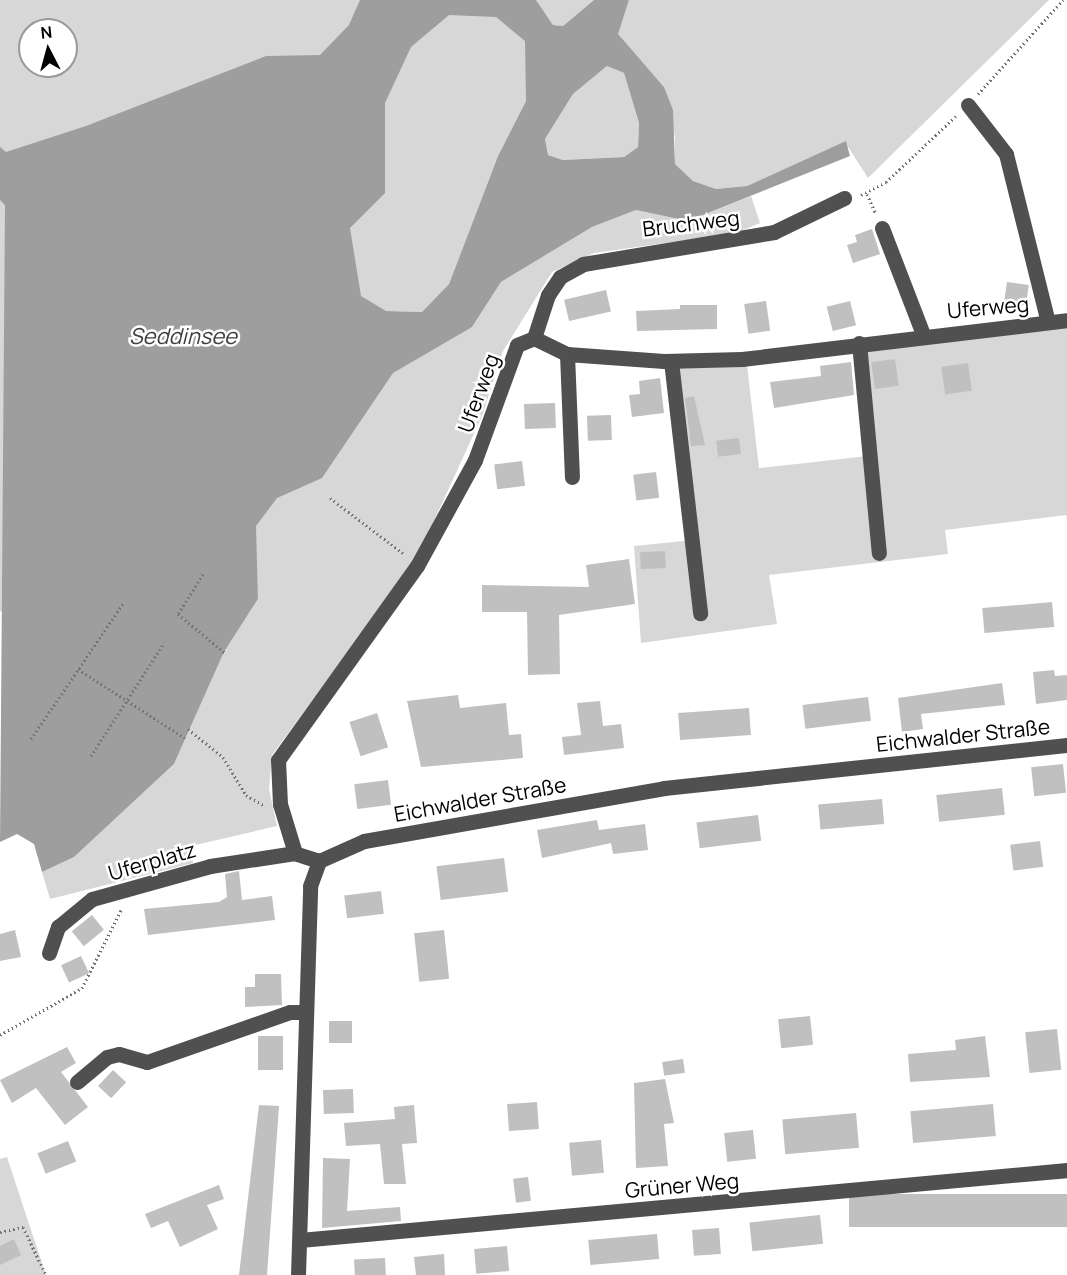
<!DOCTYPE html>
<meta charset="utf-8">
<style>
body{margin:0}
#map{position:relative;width:1067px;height:1275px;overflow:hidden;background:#fff;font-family:Manrope,sans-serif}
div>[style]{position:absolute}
.green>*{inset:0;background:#d7d7d7}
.water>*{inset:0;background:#9e9e9e}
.building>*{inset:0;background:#c0c0c0;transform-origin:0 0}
.path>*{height:3px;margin-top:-1.5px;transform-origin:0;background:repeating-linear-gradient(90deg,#727272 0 1.5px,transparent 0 4.5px)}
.minor>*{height:15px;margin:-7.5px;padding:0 7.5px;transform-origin:7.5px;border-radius:7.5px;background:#505050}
span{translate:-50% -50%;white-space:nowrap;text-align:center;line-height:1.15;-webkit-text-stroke:5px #fff;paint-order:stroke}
.street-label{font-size:21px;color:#000}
.water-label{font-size:22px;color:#3f3f3f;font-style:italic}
.north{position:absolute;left:18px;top:18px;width:60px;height:60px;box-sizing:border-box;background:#fff;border:2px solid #999;border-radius:50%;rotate:354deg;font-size:16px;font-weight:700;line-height:24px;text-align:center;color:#000}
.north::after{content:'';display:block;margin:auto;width:21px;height:27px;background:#000;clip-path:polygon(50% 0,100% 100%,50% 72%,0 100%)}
</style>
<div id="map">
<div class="green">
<i style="clip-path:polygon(evenodd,0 0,505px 0,534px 24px,526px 101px,498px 156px,449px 284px,422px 312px,386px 311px,0 612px,0 0,30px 30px,66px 30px,66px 66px,30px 66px,30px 30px)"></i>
<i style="clip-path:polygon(536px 0,594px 0,563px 26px,553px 25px)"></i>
<i style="clip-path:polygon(629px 0,1049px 0,868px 178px,845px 142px,747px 186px,716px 189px,693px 181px,675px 164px,675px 137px,664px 87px,617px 34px)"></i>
<i style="clip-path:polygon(607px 66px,624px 73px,639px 123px,638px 147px,624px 157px,563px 160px,548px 155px,545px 139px,573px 94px)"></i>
<i style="clip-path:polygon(751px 196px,760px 223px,736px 233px,594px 253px,552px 272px,503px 351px,482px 416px,416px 560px,272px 755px,269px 789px,277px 826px,191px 846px,193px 863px,50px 899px,42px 872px,74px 857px,174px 764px,224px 652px,258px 599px,252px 523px,355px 366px,472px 327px,501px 282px,592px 227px,636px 210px,688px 221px)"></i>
<i style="clip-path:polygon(1067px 326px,1067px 521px,1066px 515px,945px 530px,948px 554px,769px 575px,777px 624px,641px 643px,634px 546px,694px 540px,676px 366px,747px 365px,759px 468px,815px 462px,867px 456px,864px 346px)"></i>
<i style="clip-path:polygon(7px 1157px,30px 1227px,46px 1275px,0 1275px,0 1159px)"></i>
</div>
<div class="water">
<i style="clip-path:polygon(evenodd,360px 0,536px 0,553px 25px,563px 26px,594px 0,629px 0,618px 34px,664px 87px,673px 110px,675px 164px,693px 181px,716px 189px,747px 186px,846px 141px,850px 156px,688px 221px,636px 210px,592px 227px,501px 282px,472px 327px,393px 373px,322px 478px,277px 498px,256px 526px,258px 599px,224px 652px,174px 764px,74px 857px,42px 872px,34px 844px,17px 834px,0 842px,5px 205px,0 200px,0 147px,6px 152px,86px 126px,266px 56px,320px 55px,349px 25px,360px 0,449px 15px,496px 17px,525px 41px,526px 101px,498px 156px,449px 284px,422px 312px,386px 311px,361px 296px,350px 228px,385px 193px,385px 103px,411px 47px,449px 15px,360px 0,607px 66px,624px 73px,639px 123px,638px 147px,624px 157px,563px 160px,548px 155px,545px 139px,573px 94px,607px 66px)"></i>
</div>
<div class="building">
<i style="clip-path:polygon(872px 229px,880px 254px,853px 263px,847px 245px,857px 242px,855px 235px)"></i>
<i style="left:1007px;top:282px;width:22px;height:21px;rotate:8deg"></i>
<i style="left:606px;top:290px;width:22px;height:43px;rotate:77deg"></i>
<i style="left:766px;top:301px;width:30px;height:22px;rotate:82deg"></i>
<i style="left:850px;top:301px;width:25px;height:24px;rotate:76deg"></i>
<i style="clip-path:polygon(680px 305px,717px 305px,717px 329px,637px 331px,636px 311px,680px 309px)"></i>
<i style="left:895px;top:359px;width:27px;height:24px;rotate:82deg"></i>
<i style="clip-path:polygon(851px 362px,854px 395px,774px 408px,770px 382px,821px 376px,820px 366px)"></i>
<i style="left:968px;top:363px;width:28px;height:27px;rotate:82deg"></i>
<i style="clip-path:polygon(660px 378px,664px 413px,632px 417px,629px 395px,640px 394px,639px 381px)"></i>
<i style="clip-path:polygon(694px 396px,705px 445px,691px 446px,685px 398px)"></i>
<i style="left:555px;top:403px;width:25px;height:31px;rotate:88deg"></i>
<i style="left:611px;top:415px;width:25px;height:24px;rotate:88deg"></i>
<i style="left:739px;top:438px;width:16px;height:23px;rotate:83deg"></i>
<i style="left:522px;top:461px;width:25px;height:28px;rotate:83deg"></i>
<i style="left:656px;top:472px;width:26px;height:23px;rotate:83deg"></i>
<i style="left:665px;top:551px;width:17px;height:25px;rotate:87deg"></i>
<i style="clip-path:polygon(629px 559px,635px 604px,559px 615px,560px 674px,528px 675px,527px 612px,482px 612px,482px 585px,589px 587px,586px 565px)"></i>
<i style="left:1052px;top:602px;width:25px;height:70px;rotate:85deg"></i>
<i style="clip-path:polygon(1054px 670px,1055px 676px,1067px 675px,1067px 700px,1036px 704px,1033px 672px)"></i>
<i style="clip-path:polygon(1002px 683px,1005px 705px,921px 714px,923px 729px,902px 732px,898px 698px)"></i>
<i style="clip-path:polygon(458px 695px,460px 708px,506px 703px,509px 735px,521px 734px,523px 758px,421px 767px,407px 701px)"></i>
<i style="left:868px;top:697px;width:24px;height:66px;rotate:83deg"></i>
<i style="clip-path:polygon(600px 701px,603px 726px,621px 724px,624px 748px,564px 755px,562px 737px,581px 735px,577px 703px)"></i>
<i style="left:749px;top:708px;width:27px;height:71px;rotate:86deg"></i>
<i style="left:377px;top:713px;width:36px;height:29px;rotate:72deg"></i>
<i style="left:1063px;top:764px;width:29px;height:32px;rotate:84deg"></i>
<i style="left:388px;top:780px;width:25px;height:34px;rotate:83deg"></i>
<i style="left:1002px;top:788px;width:27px;height:66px;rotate:84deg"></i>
<i style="left:882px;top:799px;width:25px;height:64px;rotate:85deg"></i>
<i style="left:758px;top:815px;width:26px;height:62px;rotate:83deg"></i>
<i style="clip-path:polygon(597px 820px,599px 830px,645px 824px,648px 850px,613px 854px,611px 843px,542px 858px,537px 830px)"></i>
<i style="left:1040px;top:841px;width:26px;height:30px;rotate:83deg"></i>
<i style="left:504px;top:858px;width:34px;height:68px;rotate:83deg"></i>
<i style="clip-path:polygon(239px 871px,242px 900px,272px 896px,275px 920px,148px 935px,144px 909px,219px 902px,227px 897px,225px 874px)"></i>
<i style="left:381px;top:891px;width:23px;height:37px;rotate:83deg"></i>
<i style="left:92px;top:915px;width:19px;height:26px;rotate:51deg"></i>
<i style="clip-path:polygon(15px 930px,21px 957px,0 961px,0 934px)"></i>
<i style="left:444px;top:930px;width:49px;height:30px;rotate:84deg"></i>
<i style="left:81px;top:956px;width:19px;height:22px;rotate:65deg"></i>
<i style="clip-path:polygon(255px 974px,281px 974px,282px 1005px,245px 1007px,245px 987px,255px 987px)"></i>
<i style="left:810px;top:1016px;width:29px;height:32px;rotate:84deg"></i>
<i style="left:329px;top:1021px;width:23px;height:22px"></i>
<i style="left:1057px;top:1029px;width:41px;height:32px;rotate:84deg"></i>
<i style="left:258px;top:1036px;width:25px;height:34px"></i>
<i style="clip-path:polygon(985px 1036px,990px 1077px,910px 1082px,908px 1054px,956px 1050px,955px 1040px)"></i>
<i style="clip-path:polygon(67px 1047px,76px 1063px,61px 1072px,88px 1107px,65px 1125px,36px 1088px,12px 1103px,0 1080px)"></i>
<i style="left:683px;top:1059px;width:14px;height:21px;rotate:82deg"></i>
<i style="left:113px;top:1070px;width:18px;height:22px;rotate:43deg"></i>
<i style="clip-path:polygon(665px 1079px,674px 1123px,664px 1124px,668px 1166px,636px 1168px,634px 1083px)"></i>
<i style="left:353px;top:1089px;width:24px;height:30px;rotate:88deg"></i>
<i style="left:537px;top:1102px;width:27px;height:30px;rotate:86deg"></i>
<i style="left:993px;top:1104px;width:32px;height:83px;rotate:85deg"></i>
<i style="clip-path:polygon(259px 1105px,279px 1106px,267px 1275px,239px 1275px)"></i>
<i style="clip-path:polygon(414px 1105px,417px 1143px,402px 1144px,406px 1184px,384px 1184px,380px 1144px,346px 1146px,344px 1123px,395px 1119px,394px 1107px)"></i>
<i style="left:856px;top:1113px;width:35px;height:74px;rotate:85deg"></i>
<i style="left:753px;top:1130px;width:29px;height:29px;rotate:84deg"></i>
<i style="left:601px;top:1140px;width:33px;height:32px;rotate:85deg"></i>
<i style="left:68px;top:1141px;width:22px;height:33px;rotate:68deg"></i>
<i style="clip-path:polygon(323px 1158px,350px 1159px,347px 1211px,400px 1207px,401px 1221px,322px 1228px)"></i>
<i style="left:528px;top:1177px;width:24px;height:15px;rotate:83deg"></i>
<i style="clip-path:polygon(219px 1185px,224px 1199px,207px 1205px,218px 1229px,180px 1247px,168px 1221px,151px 1228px,145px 1214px)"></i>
<i style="left:1067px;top:1194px;width:33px;height:218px;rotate:90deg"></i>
<i style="left:820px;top:1215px;width:29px;height:71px;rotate:84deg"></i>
<i style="left:719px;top:1228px;width:26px;height:27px;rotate:86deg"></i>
<i style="left:657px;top:1234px;width:25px;height:69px;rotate:85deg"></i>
<i style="clip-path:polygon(14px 1239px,21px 1255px,0 1265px,0 1246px)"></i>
<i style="left:507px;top:1246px;width:25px;height:33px;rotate:85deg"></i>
<i style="clip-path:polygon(444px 1254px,445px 1275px,416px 1275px,414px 1257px)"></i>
<i style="left:385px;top:1258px;width:17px;height:31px;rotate:87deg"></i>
</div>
<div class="path">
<i style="left:978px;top:94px;width:127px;rotate:-47.9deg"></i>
<i style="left:867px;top:194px;width:22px;rotate:66deg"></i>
<i style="left:861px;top:195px;width:28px;rotate:-27deg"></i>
<i style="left:886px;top:182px;width:96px;rotate:-43.3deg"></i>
<i style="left:330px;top:498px;width:93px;rotate:37.1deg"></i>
<i style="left:203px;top:574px;width:47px;rotate:122deg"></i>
<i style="left:178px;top:614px;width:60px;rotate:39.6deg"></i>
<i style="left:78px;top:669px;width:127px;rotate:32.8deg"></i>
<i style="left:188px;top:729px;width:45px;rotate:38.7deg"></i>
<i style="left:223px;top:757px;width:44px;rotate:58.8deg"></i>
<i style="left:246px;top:795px;width:20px;rotate:30deg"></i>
<i style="left:31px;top:739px;width:166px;rotate:-55.8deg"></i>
<i style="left:91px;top:756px;width:135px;rotate:-57.1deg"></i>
<i style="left:0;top:1035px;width:95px;rotate:-29.8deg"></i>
<i style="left:82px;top:988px;width:89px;rotate:-63.4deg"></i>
<i style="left:0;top:1232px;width:24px;rotate:-12deg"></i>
<i style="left:23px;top:1227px;width:53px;rotate:64.4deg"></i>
</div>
<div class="minor">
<i style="left:968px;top:105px;width:62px;rotate:52.2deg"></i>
<i style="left:1006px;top:154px;width:173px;rotate:76deg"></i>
<i style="left:882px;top:228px;width:114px;rotate:68.9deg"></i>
<i style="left:534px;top:338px;width:45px;rotate:-72deg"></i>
<i style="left:548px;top:295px;width:22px;rotate:-56deg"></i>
<i style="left:560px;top:277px;width:26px;rotate:-29deg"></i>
<i style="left:583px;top:264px;width:194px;rotate:-9.5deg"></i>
<i style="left:774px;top:232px;width:78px;rotate:-25.9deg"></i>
<i style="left:859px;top:343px;width:211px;rotate:84.6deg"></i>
<i style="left:567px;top:354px;width:123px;rotate:87.7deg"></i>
<i style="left:671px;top:361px;width:254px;rotate:83.4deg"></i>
<i style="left:319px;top:861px;width:25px;rotate:-162deg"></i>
<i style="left:295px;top:853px;width:51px;rotate:-107deg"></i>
<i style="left:280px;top:804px;width:44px;rotate:-92.6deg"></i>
<i style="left:278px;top:760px;width:239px;rotate:-54.4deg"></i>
<i style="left:417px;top:566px;width:121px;rotate:-61.3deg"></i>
<i style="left:475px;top:460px;width:122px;rotate:-69.9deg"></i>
<i style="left:517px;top:345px;width:18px;rotate:-22deg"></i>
<i style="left:534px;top:338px;width:37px;rotate:26deg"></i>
<i style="left:567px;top:354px;width:97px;rotate:4.1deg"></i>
<i style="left:664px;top:361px;width:78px;rotate:-1.5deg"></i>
<i style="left:742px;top:359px;width:327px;rotate:-6.8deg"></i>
<i style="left:49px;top:953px;width:28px;rotate:-71deg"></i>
<i style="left:58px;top:927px;width:44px;rotate:-39.5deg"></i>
<i style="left:92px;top:899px;width:123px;rotate:-15.6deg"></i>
<i style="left:210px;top:866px;width:86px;rotate:-8.7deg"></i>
<i style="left:77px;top:1082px;width:39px;rotate:-40deg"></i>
<i style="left:107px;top:1057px;width:12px;rotate:-14deg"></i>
<i style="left:119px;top:1054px;width:29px;rotate:16deg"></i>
<i style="left:147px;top:1062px;width:151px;rotate:-19.3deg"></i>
<i style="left:290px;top:1012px;width:16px"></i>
<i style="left:300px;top:1240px;width:770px;rotate:-5.21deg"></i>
<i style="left:298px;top:1275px;width:389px;rotate:-88.2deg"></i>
<i style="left:310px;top:886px;width:27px;rotate:-70deg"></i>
<i style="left:319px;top:861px;width:49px;rotate:-24deg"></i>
<i style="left:364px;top:841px;width:305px;rotate:-10deg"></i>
<i style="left:664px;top:788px;width:405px;rotate:-6.1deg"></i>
</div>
<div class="street-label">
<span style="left:691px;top:223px;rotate:-7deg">Bruchweg</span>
<span style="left:988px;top:307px;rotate:-5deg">Uferweg</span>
<span style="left:478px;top:393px;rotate:-70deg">Uferweg</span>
<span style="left:963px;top:735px;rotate:-6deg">Eichwalder Straße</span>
<span style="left:480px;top:799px;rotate:-10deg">Eichwalder Straße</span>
<span style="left:152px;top:861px;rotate:-16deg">Uferplatz</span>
<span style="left:682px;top:1185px;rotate:-5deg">Grüner Weg</span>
</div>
<div class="water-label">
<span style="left:183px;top:337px">Seddinsee</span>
</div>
<div class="north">N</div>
</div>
